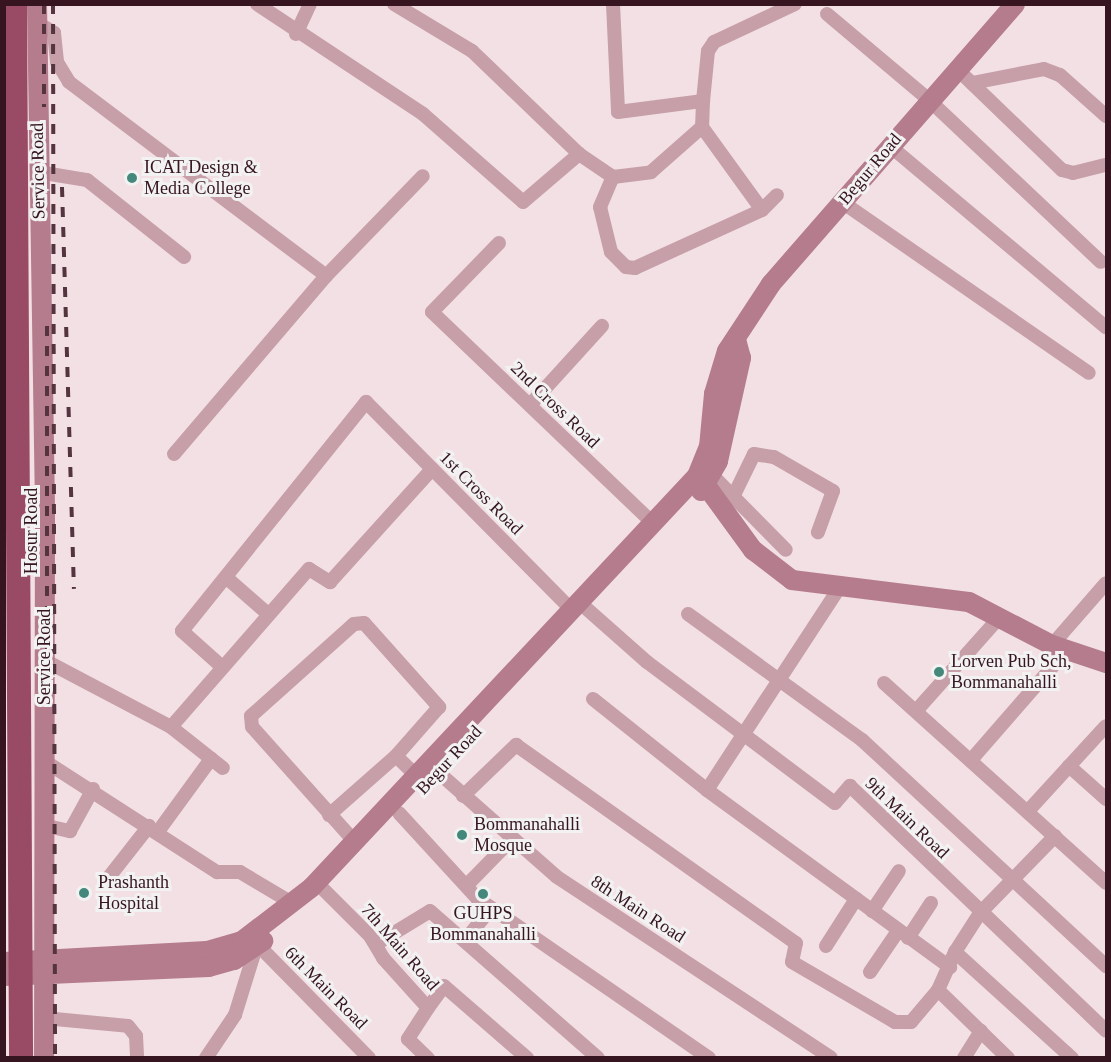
<!DOCTYPE html>
<style>
body{margin:0}
#map{position:relative;width:1111px;height:1062px;overflow:hidden;background:#f3e0e4;font-family:"Times New Roman",serif}
div>[style]{position:absolute}
.street>*{height:14px;margin:-7px;padding:0 7px;transform-origin:7px;border-radius:7px;background:#c69fa9}
.secondary>*{height:20px;margin:-10px;padding:0 10px;transform-origin:10px;border-radius:10px;background:#b47c8c}
.highway>*{height:24px;margin:-12px;padding:0 12px;transform-origin:12px;border-radius:12px;background:#994b65}
.rail>*{height:4px;margin-top:-2px;transform-origin:0;background:repeating-linear-gradient(90deg,#54353f 0 10px,transparent 0 20px)}
.dots>*{width:16px;height:16px;translate:-50% -50%;box-sizing:border-box;border:3px solid #f2f2f2;border-radius:50%}
span{translate:-50% -50%;white-space:nowrap;text-align:center;line-height:1.15;-webkit-text-stroke:6px #f2f2f2;paint-order:stroke}
.poi-label{font-size:18px;color:#361520}
.left{translate:0 -50%;text-align:left}
.street-label{font-size:18px;color:#361520}
.frame{position:absolute;inset:0;border:6px solid #361520;pointer-events:none}
</style>
<div id="map">
<div class="street">
<i style="left:257px;top:4px;width:199px;rotate:33.5deg"></i>
<i style="left:423px;top:114px;width:133px;rotate:41.3deg"></i>
<i style="left:523px;top:202px;width:74px;rotate:-40.6deg"></i>
<i style="left:394px;top:4px;width:91px;rotate:31.1deg"></i>
<i style="left:472px;top:51px;width:149px;rotate:43.9deg"></i>
<i style="left:579px;top:154px;width:41px;rotate:34.1deg"></i>
<i style="left:613px;top:4px;width:108px;rotate:87.3deg"></i>
<i style="left:618px;top:112px;width:86px;rotate:-7.4deg"></i>
<i style="left:703px;top:101px;width:26px;rotate:92deg"></i>
<i style="left:702px;top:127px;width:102px;rotate:54.1deg"></i>
<i style="left:762px;top:210px;width:140px;rotate:155.5deg"></i>
<i style="left:635px;top:268px;width:9px;rotate:-174deg"></i>
<i style="left:626px;top:267px;width:21px;rotate:-135deg"></i>
<i style="left:611px;top:252px;width:46px;rotate:-103.7deg"></i>
<i style="left:600px;top:207px;width:33px;rotate:-67deg"></i>
<i style="left:613px;top:177px;width:38px;rotate:-7deg"></i>
<i style="left:651px;top:172px;width:68px;rotate:-41.4deg"></i>
<i style="left:827px;top:14px;width:133px;rotate:40.1deg"></i>
<i style="left:929px;top:100px;width:236px;rotate:43.3deg"></i>
<i style="left:36px;top:22px;width:21px;rotate:31deg"></i>
<i style="left:54px;top:33px;width:29px;rotate:84deg"></i>
<i style="left:57px;top:62px;width:23px;rotate:59deg"></i>
<i style="left:69px;top:82px;width:322px;rotate:37deg"></i>
<i style="left:296px;top:34px;width:33px;rotate:-65deg"></i>
<i style="left:956px;top:68px;width:147px;rotate:43.9deg"></i>
<i style="left:1062px;top:170px;width:11px;rotate:15deg"></i>
<i style="left:1073px;top:173px;width:34px;rotate:-14deg"></i>
<i style="left:972px;top:83px;width:73px;rotate:-11deg"></i>
<i style="left:1044px;top:69px;width:17px;rotate:21deg"></i>
<i style="left:1060px;top:75px;width:62px;rotate:41.7deg"></i>
<i style="left:703px;top:101px;width:50px;rotate:-84.3deg"></i>
<i style="left:708px;top:51px;width:11px;rotate:-56deg"></i>
<i style="left:714px;top:42px;width:89px;rotate:-25.1deg"></i>
<i style="left:890px;top:146px;width:282px;rotate:40deg"></i>
<i style="left:38px;top:172px;width:50px;rotate:9.3deg"></i>
<i style="left:87px;top:180px;width:124px;rotate:38.4deg"></i>
<i style="left:842px;top:202px;width:300px;rotate:34.7deg"></i>
<i style="left:762px;top:210px;width:21px;rotate:-45deg"></i>
<i style="left:499px;top:243px;width:96px;rotate:134.2deg"></i>
<i style="left:432px;top:312px;width:307px;rotate:43.7deg"></i>
<i style="left:530px;top:405px;width:107px;rotate:-47.7deg"></i>
<i style="left:174px;top:454px;width:234px;rotate:-49.5deg"></i>
<i style="left:326px;top:276px;width:139px;rotate:-45.9deg"></i>
<i style="left:712px;top:475px;width:105px;rotate:45.4deg"></i>
<i style="left:735px;top:493px;width:43px;rotate:-64deg"></i>
<i style="left:754px;top:454px;width:20px;rotate:9deg"></i>
<i style="left:774px;top:457px;width:68px;rotate:30deg"></i>
<i style="left:833px;top:491px;width:44px;rotate:110.1deg"></i>
<i style="left:228px;top:579px;width:52px;rotate:41.1deg"></i>
<i style="left:587px;top:609px;width:80px;rotate:41.5deg"></i>
<i style="left:647px;top:662px;width:235px;rotate:36.9deg"></i>
<i style="left:835px;top:803px;width:23px;rotate:-49deg"></i>
<i style="left:850px;top:786px;width:354px;rotate:43.7deg"></i>
<i style="left:688px;top:614px;width:215px;rotate:35.9deg"></i>
<i style="left:862px;top:740px;width:333px;rotate:42.8deg"></i>
<i style="left:1052px;top:645px;width:82px;rotate:-48.9deg"></i>
<i style="left:44px;top:660px;width:144px;rotate:27.8deg"></i>
<i style="left:171px;top:727px;width:66px;rotate:38.3deg"></i>
<i style="left:220px;top:665px;width:51px;rotate:-138.2deg"></i>
<i style="left:182px;top:631px;width:294px;rotate:-51.2deg"></i>
<i style="left:366px;top:402px;width:291px;rotate:45.3deg"></i>
<i style="left:884px;top:683px;width:299px;rotate:42deg"></i>
<i style="left:593px;top:699px;width:146px;rotate:38.6deg"></i>
<i style="left:707px;top:790px;width:301px;rotate:36.1deg"></i>
<i style="left:916px;top:711px;width:123px;rotate:-48.3deg"></i>
<i style="left:171px;top:727px;width:210px;rotate:-48.9deg"></i>
<i style="left:309px;top:569px;width:25px;rotate:32deg"></i>
<i style="left:330px;top:582px;width:152px;rotate:-47.9deg"></i>
<i style="left:43px;top:760px;width:207px;rotate:32.8deg"></i>
<i style="left:217px;top:872px;width:23px"></i>
<i style="left:240px;top:872px;width:63px;rotate:30.7deg"></i>
<i style="left:971px;top:760px;width:146px;rotate:-48.9deg"></i>
<i style="left:1069px;top:766px;width:50px;rotate:41.7deg"></i>
<i style="left:439px;top:773px;width:157px;rotate:41.4deg"></i>
<i style="left:557px;top:877px;width:328px;rotate:33.4deg"></i>
<i style="left:707px;top:790px;width:245px;rotate:-56.8deg"></i>
<i style="left:463px;top:796px;width:74px;rotate:-43.9deg"></i>
<i style="left:516px;top:745px;width:343px;rotate:35.3deg"></i>
<i style="left:796px;top:943px;width:19px;rotate:102deg"></i>
<i style="left:792px;top:962px;width:119px;rotate:30.2deg"></i>
<i style="left:895px;top:1022px;width:16px"></i>
<i style="left:911px;top:1022px;width:42px;rotate:-49.8deg"></i>
<i style="left:938px;top:990px;width:42px;rotate:-65.9deg"></i>
<i style="left:1028px;top:811px;width:115px;rotate:-47.5deg"></i>
<i style="left:399px;top:813px;width:115px;rotate:47.5deg"></i>
<i style="left:477px;top:898px;width:282px;rotate:34.6deg"></i>
<i style="left:329px;top:815px;width:89px;rotate:-41.4deg"></i>
<i style="left:396px;top:756px;width:30px;rotate:44deg"></i>
<i style="left:43px;top:825px;width:28px;rotate:13deg"></i>
<i style="left:70px;top:831px;width:48px;rotate:-61.3deg"></i>
<i style="left:157px;top:833px;width:92px;rotate:-53.9deg"></i>
<i style="left:1055px;top:836px;width:107px;rotate:134.2deg"></i>
<i style="left:980px;top:913px;width:46px;rotate:122.7deg"></i>
<i style="left:955px;top:952px;width:158px;rotate:42.2deg"></i>
<i style="left:355px;top:842px;width:154px;rotate:-131.8deg"></i>
<i style="left:252px;top:727px;width:11px;rotate:-95deg"></i>
<i style="left:251px;top:716px;width:138px;rotate:-41.8deg"></i>
<i style="left:354px;top:624px;width:10px;rotate:-6deg"></i>
<i style="left:364px;top:623px;width:113px;rotate:48.2deg"></i>
<i style="left:439px;top:707px;width:65px;rotate:131.3deg"></i>
<i style="left:109px;top:877px;width:65px;rotate:-51.9deg"></i>
<i style="left:468px;top:884px;width:62px;rotate:-45.7deg"></i>
<i style="left:323px;top:889px;width:66px;rotate:45deg"></i>
<i style="left:370px;top:936px;width:26px;rotate:59deg"></i>
<i style="left:383px;top:958px;width:67px;rotate:48deg"></i>
<i style="left:428px;top:1008px;width:37px;rotate:123deg"></i>
<i style="left:408px;top:1039px;width:28px;rotate:44deg"></i>
<i style="left:872px;top:911px;width:48px;rotate:-56deg"></i>
<i style="left:467px;top:938px;width:38px;rotate:-51deg"></i>
<i style="left:908px;top:938px;width:42px;rotate:-56.7deg"></i>
<i style="left:376px;top:944px;width:63px;rotate:-31.4deg"></i>
<i style="left:430px;top:911px;width:223px;rotate:41.2deg"></i>
<i style="left:826px;top:946px;width:56px;rotate:-57.4deg"></i>
<i style="left:870px;top:972px;width:50px;rotate:-55.7deg"></i>
<i style="left:938px;top:990px;width:98px;rotate:44.2deg"></i>
<i style="left:428px;top:1008px;width:27px;rotate:-54deg"></i>
<i style="left:444px;top:986px;width:110px;rotate:40.9deg"></i>
<i style="left:44px;top:1018px;width:84px;rotate:5.4deg"></i>
<i style="left:128px;top:1026px;width:13px;rotate:51deg"></i>
<i style="left:136px;top:1036px;width:22px;rotate:87deg"></i>
<i style="left:206px;top:1058px;width:52px;rotate:-56deg"></i>
<i style="left:235px;top:1015px;width:74px;rotate:-72.8deg"></i>
<i style="left:257px;top:944px;width:160px;rotate:45.5deg"></i>
<i style="left:964px;top:1058px;width:32px;rotate:-58deg"></i>
</div>
<div class="secondary">
<i style="left:37px;top:4px;width:504px;rotate:89.09deg"></i>
<i style="left:45px;top:508px;width:550px;rotate:90.1deg"></i>
<i style="left:699px;top:476px;width:92px;rotate:53.9deg"></i>
<i style="left:753px;top:550px;width:49px;rotate:37.6deg"></i>
<i style="left:792px;top:580px;width:178px;rotate:7.1deg"></i>
<i style="left:969px;top:602px;width:93px;rotate:27.4deg"></i>
<i style="left:1052px;top:645px;width:57px;rotate:18.4deg"></i>
<i style="left:701px;top:491px;width:34px;rotate:-60deg"></i>
<i style="left:718px;top:461px;width:106px;rotate:-77.4deg"></i>
<i style="left:741px;top:358px;width:16px;rotate:-105deg"></i>
<i style="left:4px;top:962px;width:203px;rotate:-3.1deg"></i>
<i style="left:207px;top:951px;width:36px;rotate:-16deg"></i>
<i style="left:242px;top:941px;width:88px;rotate:-37.6deg"></i>
<i style="left:312px;top:887px;width:563px;rotate:-46.87deg"></i>
<i style="left:697px;top:476px;width:31px;rotate:-68deg"></i>
<i style="left:709px;top:447px;width:53px;rotate:-84.6deg"></i>
<i style="left:714px;top:394px;width:45px;rotate:-73.2deg"></i>
<i style="left:727px;top:351px;width:80px;rotate:-56.7deg"></i>
<i style="left:771px;top:284px;width:371px;rotate:-48.9deg"></i>
<i style="left:4px;top:976px;width:205px;rotate:-2.5deg"></i>
<i style="left:209px;top:967px;width:26px;rotate:-16deg"></i>
<i style="left:234px;top:960px;width:35px;rotate:-33deg"></i>
</div>
<div class="highway">
<i style="left:15px;top:4px;width:1054px;rotate:89.67deg"></i>
</div>
<div class="rail">
<i style="left:44px;top:4px;width:103px;rotate:90deg"></i>
<i style="left:53px;top:4px;width:1054px;rotate:89.89deg"></i>
<i style="left:62px;top:187px;width:402px;rotate:88.3deg"></i>
<i style="left:47px;top:326px;width:381px;rotate:90deg"></i>
</div>
<div class="dots">
<i style="left:132px;top:178px;background:#44877b"></i>
<i style="left:939px;top:672px;background:#44877b"></i>
<i style="left:462px;top:835px;background:#44877b"></i>
<i style="left:84px;top:893px;background:#44877b"></i>
<i style="left:483px;top:894px;background:#44877b"></i>
</div>
<div class="poi-label">
<span class="left" style="left:144px;top:178px">ICAT Design &amp;<br>Media College</span>
<span class="left" style="left:951px;top:672px">Lorven Pub Sch,<br>Bommanahalli</span>
<span class="left" style="left:474px;top:835px">Bommanahalli<br>Mosque</span>
<span class="left" style="left:98px;top:893px">Prashanth<br>Hospital</span>
<span style="left:483px;top:924px">GUHPS<br>Bommanahalli</span>
</div>
<div class="street-label">
<span style="left:870px;top:169px;rotate:-50deg">Begur Road</span>
<span style="left:38px;top:171px;rotate:-91deg">Service Road</span>
<span style="left:555px;top:405px;rotate:44deg">2nd Cross Road</span>
<span style="left:481px;top:493px;rotate:45deg">1st Cross Road</span>
<span style="left:31px;top:531px;rotate:-90deg">Hosur Road</span>
<span style="left:44px;top:657px;rotate:-90deg">Service Road</span>
<span style="left:449px;top:760px;rotate:-47deg">Begur Road</span>
<span style="left:907px;top:818px;rotate:44deg">9th Main Road</span>
<span style="left:638px;top:909px;rotate:33deg">8th Main Road</span>
<span style="left:400px;top:947px;rotate:49deg">7th Main Road</span>
<span style="left:326px;top:988px;rotate:45deg">6th Main Road</span>
</div>
<div class="frame"></div>
</div>
